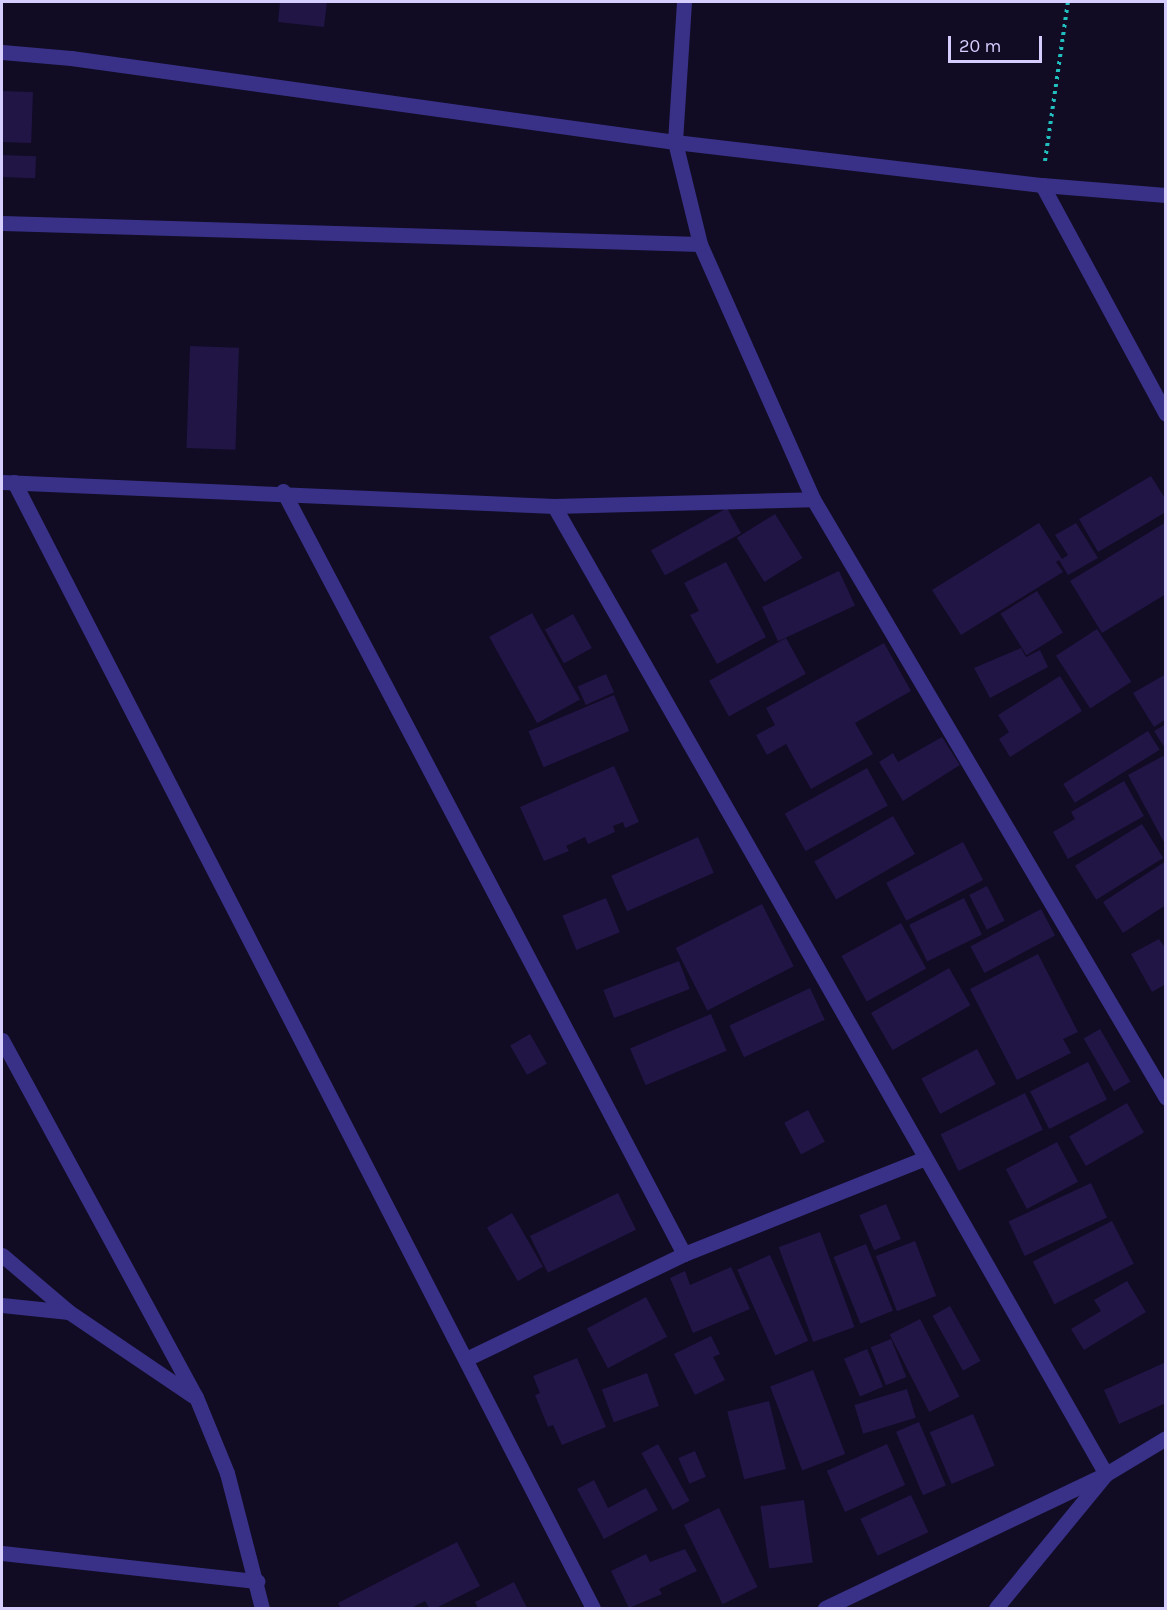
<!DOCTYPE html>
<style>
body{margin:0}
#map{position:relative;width:1167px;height:1610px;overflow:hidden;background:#110b23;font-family:Karla,sans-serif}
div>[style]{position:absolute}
.building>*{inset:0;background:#211546;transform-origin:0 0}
.path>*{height:4px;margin-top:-2px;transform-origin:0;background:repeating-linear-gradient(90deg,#21bfbd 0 3px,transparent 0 7.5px)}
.minor>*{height:15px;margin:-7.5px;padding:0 7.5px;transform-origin:7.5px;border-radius:7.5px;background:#383187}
span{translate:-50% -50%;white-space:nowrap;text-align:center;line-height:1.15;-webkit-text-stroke:4.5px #110b23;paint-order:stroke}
.frame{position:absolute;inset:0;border:3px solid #d5ceff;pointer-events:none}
.scale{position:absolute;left:948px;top:36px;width:94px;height:27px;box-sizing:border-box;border:3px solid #d5ceff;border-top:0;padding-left:8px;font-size:18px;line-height:21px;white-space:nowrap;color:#d5ceff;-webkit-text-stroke:4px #110b23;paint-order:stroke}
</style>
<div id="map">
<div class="building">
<i style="clip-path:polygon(280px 2px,327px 2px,324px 27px,278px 22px)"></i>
<i style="left:2px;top:91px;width:31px;height:51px;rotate:2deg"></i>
<i style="left:2px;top:155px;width:34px;height:22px;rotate:2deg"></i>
<i style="left:190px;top:346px;width:49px;height:102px;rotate:2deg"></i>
<i style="clip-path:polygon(1151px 476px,1166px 500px,1166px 512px,1098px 552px,1079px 519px)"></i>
<i style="left:727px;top:508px;width:29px;height:87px;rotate:61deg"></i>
<i style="left:775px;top:514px;width:52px;height:45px;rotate:58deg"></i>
<i style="clip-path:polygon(1166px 522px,1166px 594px,1102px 633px,1070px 581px)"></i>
<i style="clip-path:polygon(1039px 523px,1062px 559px,1068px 555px,1055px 535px,1076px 523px,1098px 558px,1068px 575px,1059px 560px,1056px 562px,1063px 572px,961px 635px,932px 590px)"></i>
<i style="clip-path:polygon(726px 562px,766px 637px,717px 664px,690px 615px,699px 611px,684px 583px)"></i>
<i style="left:839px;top:571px;width:38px;height:85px;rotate:65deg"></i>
<i style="left:1037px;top:591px;width:49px;height:43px;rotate:58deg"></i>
<i style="left:532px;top:613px;width:99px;height:49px;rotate:61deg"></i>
<i style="left:573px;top:614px;width:39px;height:32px;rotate:61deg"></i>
<i style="left:1097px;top:629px;width:63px;height:49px;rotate:57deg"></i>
<i style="left:786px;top:638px;width:41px;height:88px;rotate:61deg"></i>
<i style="clip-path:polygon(884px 643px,911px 691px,855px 723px,873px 754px,811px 789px,786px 744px,767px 755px,756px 735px,775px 725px,766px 708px)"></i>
<i style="clip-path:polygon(1021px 648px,1026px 657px,1040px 650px,1048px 667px,990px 698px,974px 668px)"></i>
<i style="left:606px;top:674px;width:20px;height:31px;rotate:66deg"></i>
<i style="clip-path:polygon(1166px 674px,1166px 719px,1154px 727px,1133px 693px)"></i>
<i style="clip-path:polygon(1060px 676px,1082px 711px,1010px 757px,999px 739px,1009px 732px,998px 715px)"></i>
<i style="left:614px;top:695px;width:39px;height:93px;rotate:67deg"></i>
<i style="clip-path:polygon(1166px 724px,1166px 750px,1154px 731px)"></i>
<i style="left:1148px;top:731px;width:22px;height:100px;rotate:58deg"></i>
<i style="clip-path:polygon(942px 737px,960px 765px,903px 801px,879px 762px,893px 753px,898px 762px)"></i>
<i style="clip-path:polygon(1163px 756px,1166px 760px,1166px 846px,1128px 775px)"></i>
<i style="clip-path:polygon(614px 766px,639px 822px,625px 828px,623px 822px,613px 826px,615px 832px,588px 844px,585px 837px,566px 846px,569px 851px,544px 861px,520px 807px)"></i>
<i style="left:867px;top:768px;width:43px;height:94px;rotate:61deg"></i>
<i style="clip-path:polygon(1124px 781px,1144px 816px,1068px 859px,1053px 832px,1075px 819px,1071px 812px)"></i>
<i style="left:893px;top:816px;width:44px;height:91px;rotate:60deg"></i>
<i style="left:1142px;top:824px;width:40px;height:79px;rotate:58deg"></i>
<i style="left:698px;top:837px;width:39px;height:95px;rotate:66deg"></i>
<i style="left:963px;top:842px;width:43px;height:87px;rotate:62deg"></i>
<i style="clip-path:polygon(1166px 861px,1166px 905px,1123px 933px,1103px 902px)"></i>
<i style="left:987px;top:886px;width:39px;height:20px;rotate:63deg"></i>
<i style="left:606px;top:898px;width:37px;height:47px;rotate:68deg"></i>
<i style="left:964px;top:898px;width:41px;height:61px;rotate:64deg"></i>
<i style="left:762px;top:904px;width:70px;height:97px;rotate:63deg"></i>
<i style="left:1041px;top:909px;width:30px;height:80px;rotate:62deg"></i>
<i style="left:901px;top:923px;width:52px;height:68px;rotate:61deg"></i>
<i style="clip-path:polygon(1159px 939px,1166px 949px,1166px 984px,1152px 992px,1131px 954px)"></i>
<i style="clip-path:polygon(1038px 954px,1078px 1032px,1063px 1039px,1071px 1053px,1017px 1080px,970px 989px)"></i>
<i style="left:679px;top:961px;width:30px;height:81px;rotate:69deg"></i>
<i style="left:949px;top:968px;width:43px;height:90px;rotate:60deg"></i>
<i style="left:810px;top:988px;width:35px;height:89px;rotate:65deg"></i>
<i style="left:711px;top:1014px;width:40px;height:88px;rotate:67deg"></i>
<i style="left:1100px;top:1029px;width:61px;height:19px;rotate:60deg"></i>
<i style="left:530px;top:1034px;width:34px;height:23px;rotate:60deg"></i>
<i style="left:977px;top:1049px;width:40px;height:63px;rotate:62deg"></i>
<i style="left:1088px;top:1062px;width:42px;height:65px;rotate:63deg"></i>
<i style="left:1025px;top:1093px;width:41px;height:94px;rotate:64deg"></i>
<i style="left:1127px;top:1103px;width:34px;height:67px;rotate:60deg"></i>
<i style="left:808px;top:1110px;width:36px;height:27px;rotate:62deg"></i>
<i style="left:1057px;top:1142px;width:45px;height:58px;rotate:62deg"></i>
<i style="left:1091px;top:1183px;width:38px;height:91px;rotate:65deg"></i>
<i style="left:618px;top:1193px;width:41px;height:98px;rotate:64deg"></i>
<i style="left:886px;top:1204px;width:38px;height:29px;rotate:67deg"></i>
<i style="left:512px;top:1213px;width:62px;height:29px;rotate:60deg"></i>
<i style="left:1112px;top:1221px;width:48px;height:89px;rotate:63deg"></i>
<i style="left:820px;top:1232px;width:101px;height:44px;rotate:70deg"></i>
<i style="left:915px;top:1241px;width:59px;height:42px;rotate:69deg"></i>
<i style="left:866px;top:1244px;width:72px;height:35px;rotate:68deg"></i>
<i style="left:770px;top:1255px;width:94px;height:36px;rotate:66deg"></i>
<i style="clip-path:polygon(731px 1267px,750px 1309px,693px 1333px,670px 1278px,685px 1271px,690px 1285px)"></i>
<i style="clip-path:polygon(1127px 1281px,1146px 1312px,1084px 1350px,1071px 1329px,1101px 1311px,1094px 1300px)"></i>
<i style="left:646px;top:1297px;width:45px;height:67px;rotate:62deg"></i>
<i style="left:950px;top:1306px;width:63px;height:20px;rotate:61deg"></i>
<i style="left:920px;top:1319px;width:87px;height:34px;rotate:63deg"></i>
<i style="clip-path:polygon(711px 1336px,720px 1354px,713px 1357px,725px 1380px,695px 1395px,674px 1354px)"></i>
<i style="left:891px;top:1339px;width:41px;height:22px;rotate:68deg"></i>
<i style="left:867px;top:1349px;width:41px;height:25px;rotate:67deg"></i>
<i style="clip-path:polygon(577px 1358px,606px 1427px,562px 1445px,553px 1425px,548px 1427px,535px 1395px,540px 1393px,533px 1376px)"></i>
<i style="clip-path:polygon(1166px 1362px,1166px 1403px,1119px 1424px,1104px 1390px)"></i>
<i style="left:813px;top:1370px;width:90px;height:46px;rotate:69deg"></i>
<i style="left:647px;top:1373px;width:35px;height:48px;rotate:70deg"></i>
<i style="left:907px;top:1389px;width:30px;height:55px;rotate:73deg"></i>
<i style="left:769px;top:1401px;width:70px;height:43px;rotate:76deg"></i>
<i style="left:973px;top:1414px;width:56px;height:47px;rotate:67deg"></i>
<i style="left:919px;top:1422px;width:69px;height:25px;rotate:67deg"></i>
<i style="left:658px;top:1444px;width:65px;height:19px;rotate:61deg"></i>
<i style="left:887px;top:1444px;width:45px;height:66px;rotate:66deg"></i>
<i style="left:695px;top:1451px;width:28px;height:18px;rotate:67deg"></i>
<i style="clip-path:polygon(594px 1480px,608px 1508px,646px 1488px,658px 1510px,604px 1539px,577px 1489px)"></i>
<i style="left:911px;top:1495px;width:41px;height:56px;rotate:65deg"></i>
<i style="left:804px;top:1500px;width:63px;height:44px;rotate:82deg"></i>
<i style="left:719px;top:1508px;width:88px;height:39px;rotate:64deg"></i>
<i style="clip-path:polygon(457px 1542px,480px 1586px,436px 1608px,429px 1608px,425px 1601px,411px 1608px,341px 1608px,338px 1603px)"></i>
<i style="clip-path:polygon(685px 1549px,697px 1571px,659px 1589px,662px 1594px,629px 1608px,611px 1571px,646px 1554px,650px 1562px)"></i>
<i style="clip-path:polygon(514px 1582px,527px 1608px,478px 1608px,475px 1602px)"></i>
</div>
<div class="path">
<i style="left:1045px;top:161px;width:161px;rotate:-81.8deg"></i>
</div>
<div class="minor">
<i style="left:684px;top:2px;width:140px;rotate:93.7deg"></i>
<i style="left:675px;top:142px;width:105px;rotate:76.2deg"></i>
<i style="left:700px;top:244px;width:279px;rotate:66.1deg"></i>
<i style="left:813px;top:499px;width:695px;rotate:59.49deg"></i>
<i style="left:2px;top:52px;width:69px;rotate:5deg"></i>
<i style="left:71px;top:58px;width:610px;rotate:7.92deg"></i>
<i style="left:675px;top:142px;width:370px;rotate:6.7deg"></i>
<i style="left:1042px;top:185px;width:124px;rotate:4.6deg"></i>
<i style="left:1042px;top:185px;width:260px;rotate:61.6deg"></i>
<i style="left:2px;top:223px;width:698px;rotate:1.72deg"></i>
<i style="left:2px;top:482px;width:553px;rotate:2.49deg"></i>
<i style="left:554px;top:506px;width:259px;rotate:-1.5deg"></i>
<i style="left:14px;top:482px;width:1266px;rotate:62.79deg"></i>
<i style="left:283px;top:491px;width:862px;rotate:62.28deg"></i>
<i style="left:554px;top:506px;width:1114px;rotate:60.31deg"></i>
<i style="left:1106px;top:1474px;width:173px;rotate:129.4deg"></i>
<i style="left:2px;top:1040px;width:406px;rotate:61.5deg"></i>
<i style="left:196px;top:1397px;width:82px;rotate:67.8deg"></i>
<i style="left:227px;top:1473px;width:139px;rotate:75.5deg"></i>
<i style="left:2px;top:1255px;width:88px;rotate:40.4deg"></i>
<i style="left:69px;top:1312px;width:150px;rotate:34.1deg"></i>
<i style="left:2px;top:1305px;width:67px;rotate:6deg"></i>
<i style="left:466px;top:1359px;width:242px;rotate:-25.7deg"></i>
<i style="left:684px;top:1254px;width:259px;rotate:-21.7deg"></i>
<i style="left:2px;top:1553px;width:257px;rotate:6.3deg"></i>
<i style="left:825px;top:1608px;width:311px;rotate:-25.5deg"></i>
<i style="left:1106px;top:1474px;width:70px;rotate:-31deg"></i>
</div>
<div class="frame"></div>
<div class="scale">20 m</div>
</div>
